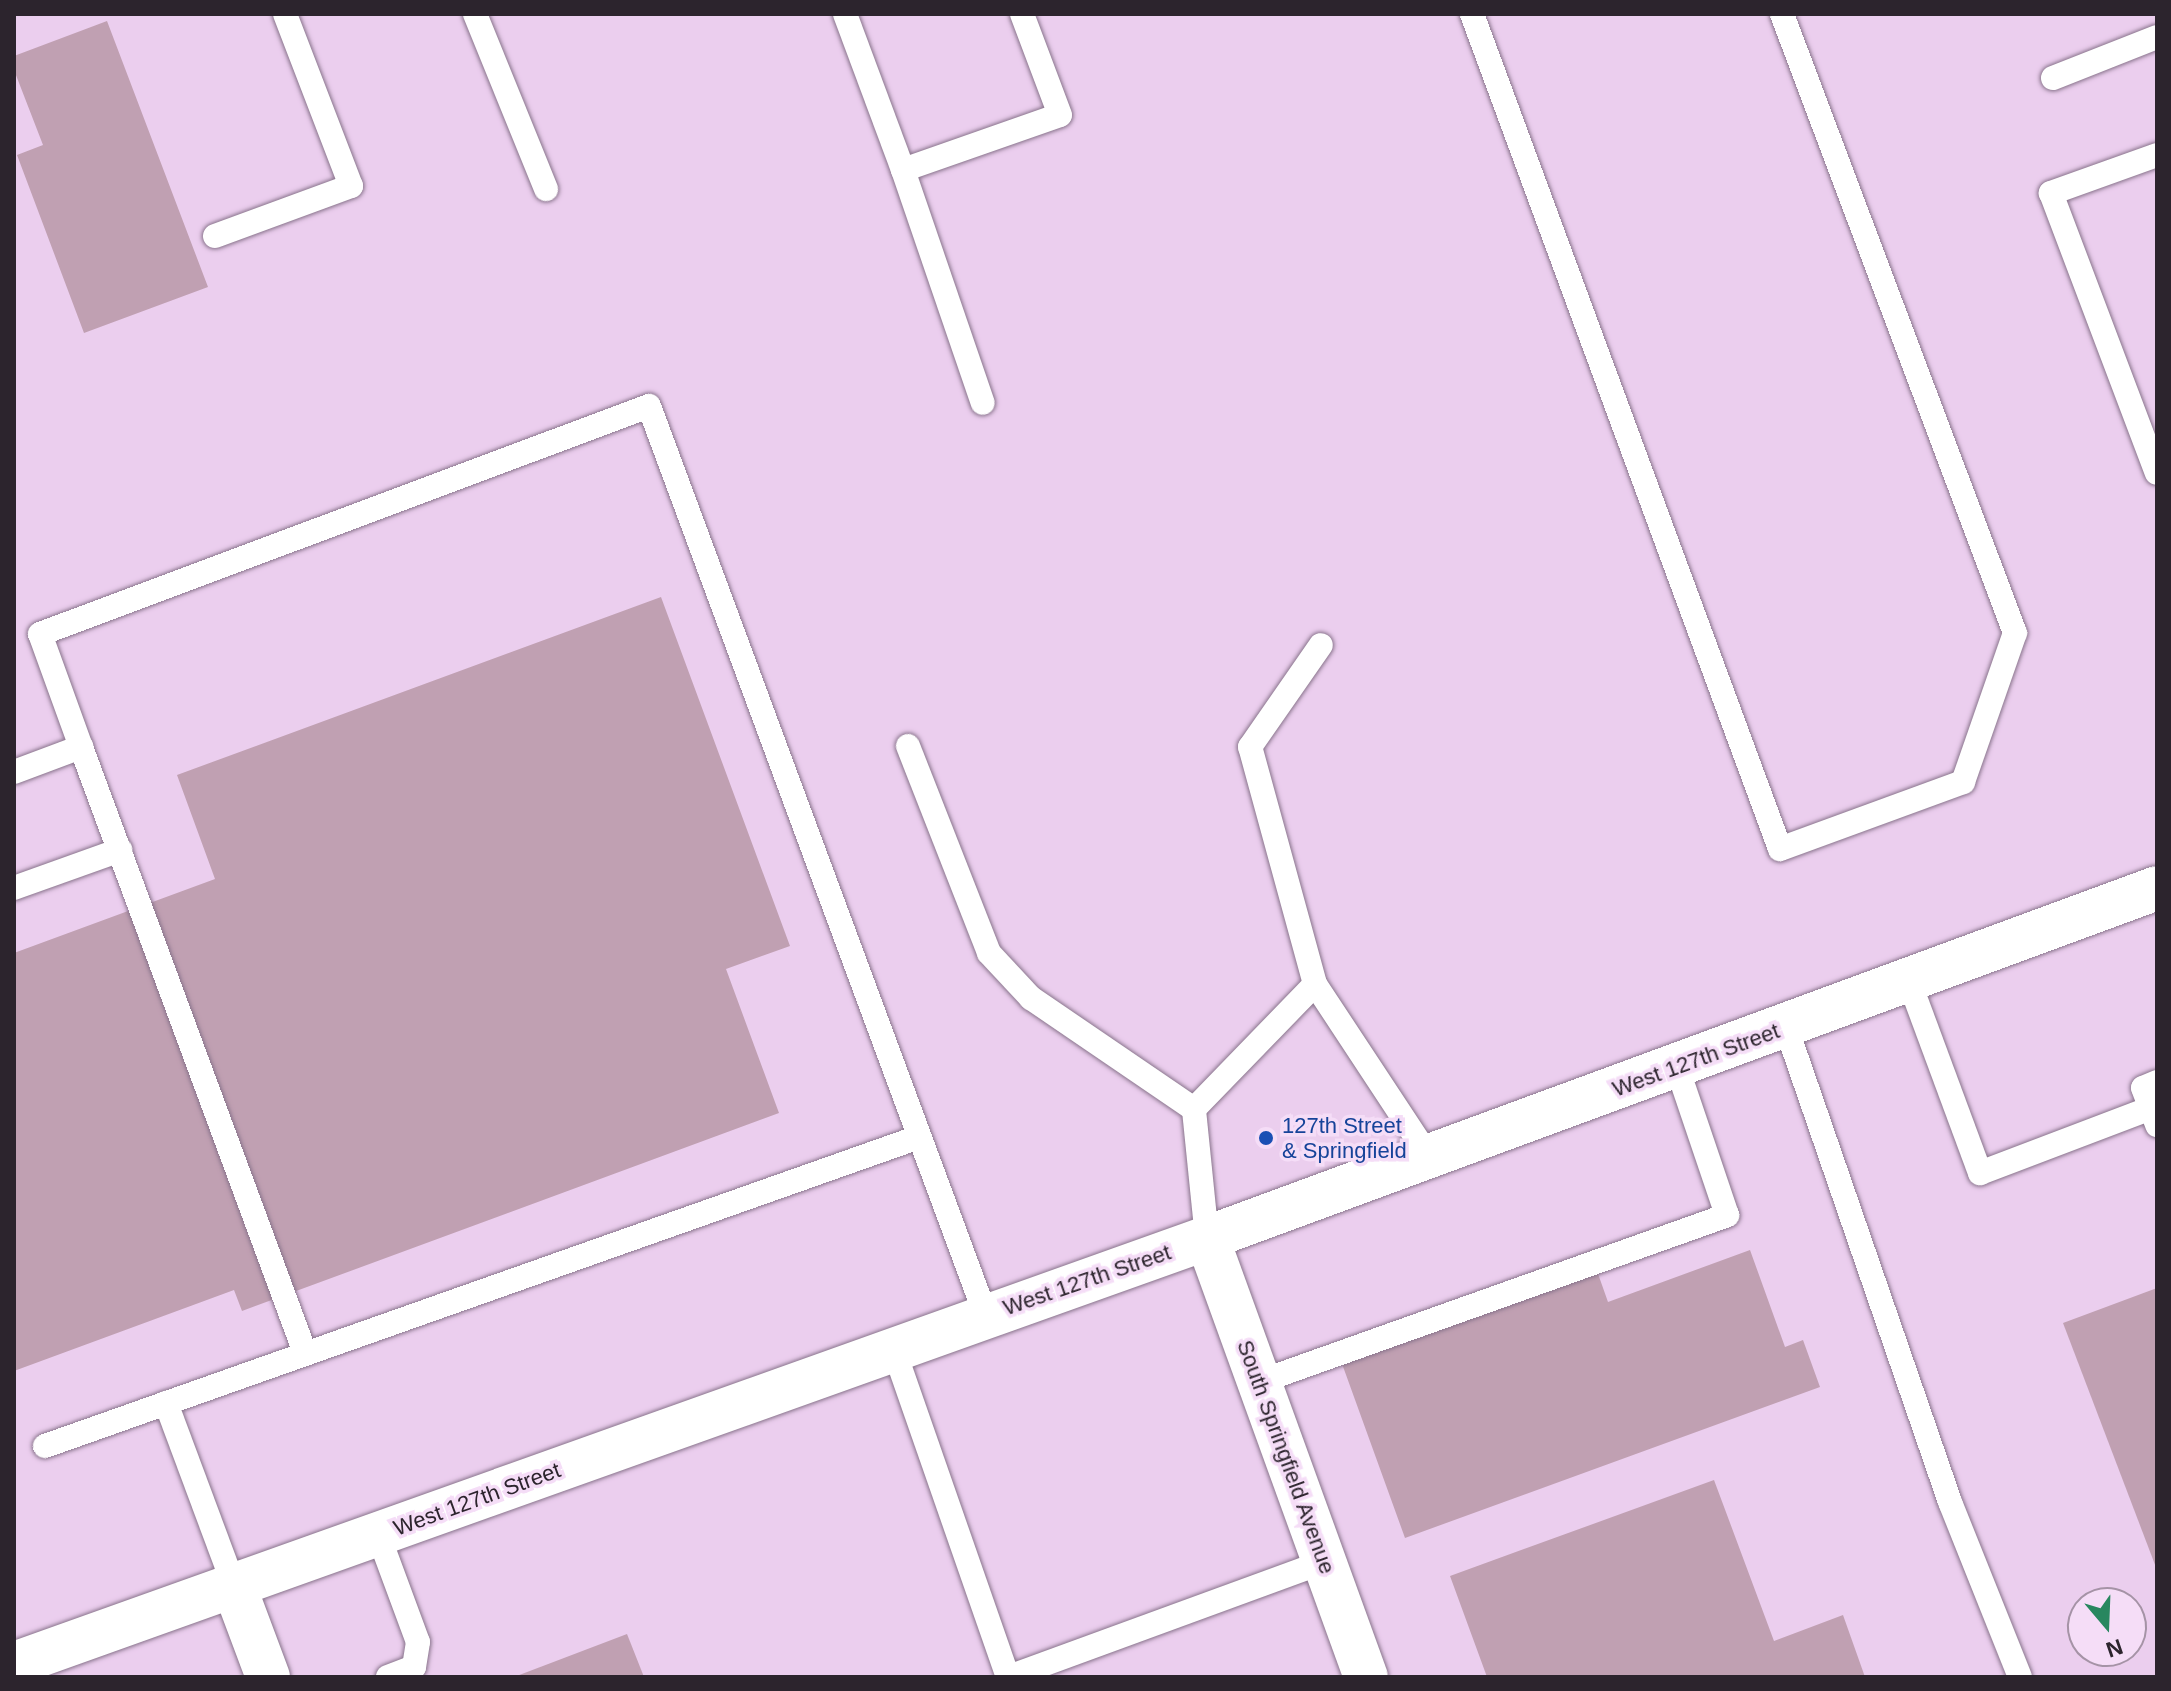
<!DOCTYPE html>
<style>
body{margin:0}
#map{position:relative;width:2171px;height:1691px;overflow:hidden;background:#f5ddf7;font-family:Helvetica,sans-serif}
div>[style]{position:absolute}
.built>*{inset:0;background:#ebceee}
.building>*{inset:0;background:#c0a0b2}
.roads{filter:drop-shadow(0 0 2px #89748c) drop-shadow(0 0 2px #89748c)}
.service>*{height:24px;margin:-12px;padding:0 12px;transform-origin:12px;border-radius:12px;background:#fff}
.minor>*{height:44px;margin:-22px;padding:0 22px;transform-origin:22px;border-radius:22px;background:#fff}
.secondary>*{height:44px;margin:-22px;padding:0 22px;transform-origin:22px;border-radius:22px;background:#fff}
.dots>*{width:22px;height:22px;translate:-50% -50%;box-sizing:border-box;border:4px solid #f5ddf7;border-radius:50%}
span{translate:-50% -50%;white-space:nowrap;text-align:center;line-height:1.15;-webkit-text-stroke:7px #f5ddf7;paint-order:stroke}
.street-label{font-size:22px;color:#2c242d}
.transit-label{font-size:22px;color:#164399}
.left{translate:0 -50%;text-align:left}
.frame{position:absolute;inset:0;border:16px solid #2c242d;pointer-events:none}
.north{position:absolute;left:2067px;top:1587px;width:80px;height:80px;box-sizing:border-box;background:#f5ddf7;border:2px solid #a593a6;border-radius:50%;rotate:161deg;font-size:22px;font-weight:700;line-height:32px;text-align:center;color:#2c242d}
.north::after{content:'';display:block;margin:auto;width:28px;height:36px;background:#28875f;clip-path:polygon(50% 0,100% 100%,50% 72%,0 100%)}
</style>
<div id="map">
<div class="built">
<i style="clip-path:polygon(evenodd,14px 14px,2157px 14px,2157px 1677px,14px 1677px,14px 14px,2083px 1603px,2131px 1603px,2131px 1651px,2083px 1651px,2083px 1603px)"></i>
</div>
<div class="building">
<i style="clip-path:polygon(107px 21px,208px 287px,84px 333px,17px 155px,43px 145px,14px 70px,14px 56px)"></i>
<i style="clip-path:polygon(661px 597px,790px 946px,726px 969px,779px 1113px,242px 1311px,234px 1290px,14px 1371px,14px 953px,215px 879px,177px 775px)"></i>
<i style="clip-path:polygon(1750px 1250px,1785px 1347px,1803px 1340px,1820px 1387px,1405px 1538px,1341px 1361px,1596px 1268px,1608px 1302px)"></i>
<i style="clip-path:polygon(2157px 1288px,2157px 1570px,2063px 1323px)"></i>
<i style="clip-path:polygon(1714px 1480px,1774px 1641px,1843px 1615px,1865px 1677px,1487px 1677px,1450px 1576px)"></i>
<i style="clip-path:polygon(627px 1634px,644px 1677px,514px 1677px)"></i>
</div>
<div class="roads">
<div class="service">
<i style="left:475px;top:14px;width:189px;rotate:67.9deg"></i>
<i style="left:845px;top:14px;width:166px;rotate:69.6deg"></i>
<i style="left:903px;top:170px;width:166px;rotate:-19.3deg"></i>
<i style="left:1060px;top:115px;width:108px;rotate:-110.6deg"></i>
<i style="left:1472px;top:14px;width:890px;rotate:69.75deg"></i>
<i style="left:1780px;top:849px;width:195px;rotate:-20.1deg"></i>
<i style="left:1963px;top:782px;width:158px;rotate:-70.8deg"></i>
<i style="left:2015px;top:633px;width:661px;rotate:-110.63deg"></i>
<i style="left:2053px;top:78px;width:112px;rotate:-21.5deg"></i>
<i style="left:2157px;top:155px;width:113px;rotate:160.3deg"></i>
<i style="left:2051px;top:193px;width:299px;rotate:69.3deg"></i>
<i style="left:903px;top:170px;width:246px;rotate:71.1deg"></i>
<i style="left:215px;top:236px;width:145px;rotate:-20.2deg"></i>
<i style="left:351px;top:186px;width:184px;rotate:-111deg"></i>
<i style="left:908px;top:746px;width:222px;rotate:68.6deg"></i>
<i style="left:989px;top:953px;width:62px;rotate:47deg"></i>
<i style="left:1031px;top:998px;width:197px;rotate:34.3deg"></i>
<i style="left:81px;top:747px;width:120px;rotate:-109.9deg"></i>
<i style="left:40px;top:634px;width:650px;rotate:-20.53deg"></i>
<i style="left:649px;top:406px;width:970px;rotate:69.68deg"></i>
<i style="left:14px;top:772px;width:72px;rotate:-20.5deg"></i>
<i style="left:81px;top:747px;width:646px;rotate:69.71deg"></i>
<i style="left:14px;top:888px;width:113px;rotate:-19.7deg"></i>
<i style="left:1909px;top:981px;width:205px;rotate:69.7deg"></i>
<i style="left:1980px;top:1173px;width:183px;rotate:-20.8deg"></i>
<i style="left:1315px;top:984px;width:246px;rotate:-105.3deg"></i>
<i style="left:1250px;top:747px;width:124px;rotate:-55.2deg"></i>
<i style="left:1786px;top:1027px;width:503px;rotate:70.95deg"></i>
<i style="left:1950px;top:1502px;width:188px;rotate:68.2deg"></i>
<i style="left:2157px;top:1082px;width:15px;rotate:157deg"></i>
<i style="left:2143px;top:1088px;width:40px;rotate:69deg"></i>
<i style="left:1207px;top:1238px;width:130px;rotate:-95.8deg"></i>
<i style="left:1194px;top:1109px;width:174px;rotate:-45.9deg"></i>
<i style="left:1315px;top:984px;width:207px;rotate:56.6deg"></i>
<i style="left:894px;top:1350px;width:346px;rotate:70.8deg"></i>
<i style="left:1259px;top:1382px;width:497px;rotate:-19.6deg"></i>
<i style="left:1727px;top:1215px;width:156px;rotate:-108.7deg"></i>
<i style="left:166px;top:1403px;width:195px;rotate:69.6deg"></i>
<i style="left:45px;top:1446px;width:924px;rotate:-19.47deg"></i>
<i style="left:378px;top:1534px;width:115px;rotate:69.7deg"></i>
<i style="left:418px;top:1642px;width:25px;rotate:99deg"></i>
<i style="left:414px;top:1667px;width:28px;rotate:159deg"></i>
<i style="left:1009px;top:1677px;width:335px;rotate:-20.1deg"></i>
</div>
<div class="minor">
<i style="left:1207px;top:1238px;width:467px;rotate:70.1deg"></i>
<i style="left:234px;top:1586px;width:97px;rotate:69.5deg"></i>
</div>
<div class="secondary">
<i style="left:14px;top:1664px;width:1267px;rotate:-19.65deg"></i>
<i style="left:1207px;top:1238px;width:1012px;rotate:-20.22deg"></i>
</div>
</div>
<div class="dots">
<i style="left:1266px;top:1138px;background:#1a4fb4"></i>
</div>
<div class="street-label">
<span style="left:1696px;top:1060px;rotate:-20deg">West 127th Street</span>
<span style="left:1087px;top:1280px;rotate:-19deg">West 127th Street</span>
<span style="left:1286px;top:1457px;rotate:70deg">South Springfield Avenue</span>
<span style="left:477px;top:1499px;rotate:-20deg">West 127th Street</span>
</div>
<div class="transit-label">
<span class="left" style="left:1282px;top:1138px">127th Street<br>&amp; Springfield</span>
</div>
<div class="frame"></div>
<div class="north">N</div>
</div>
